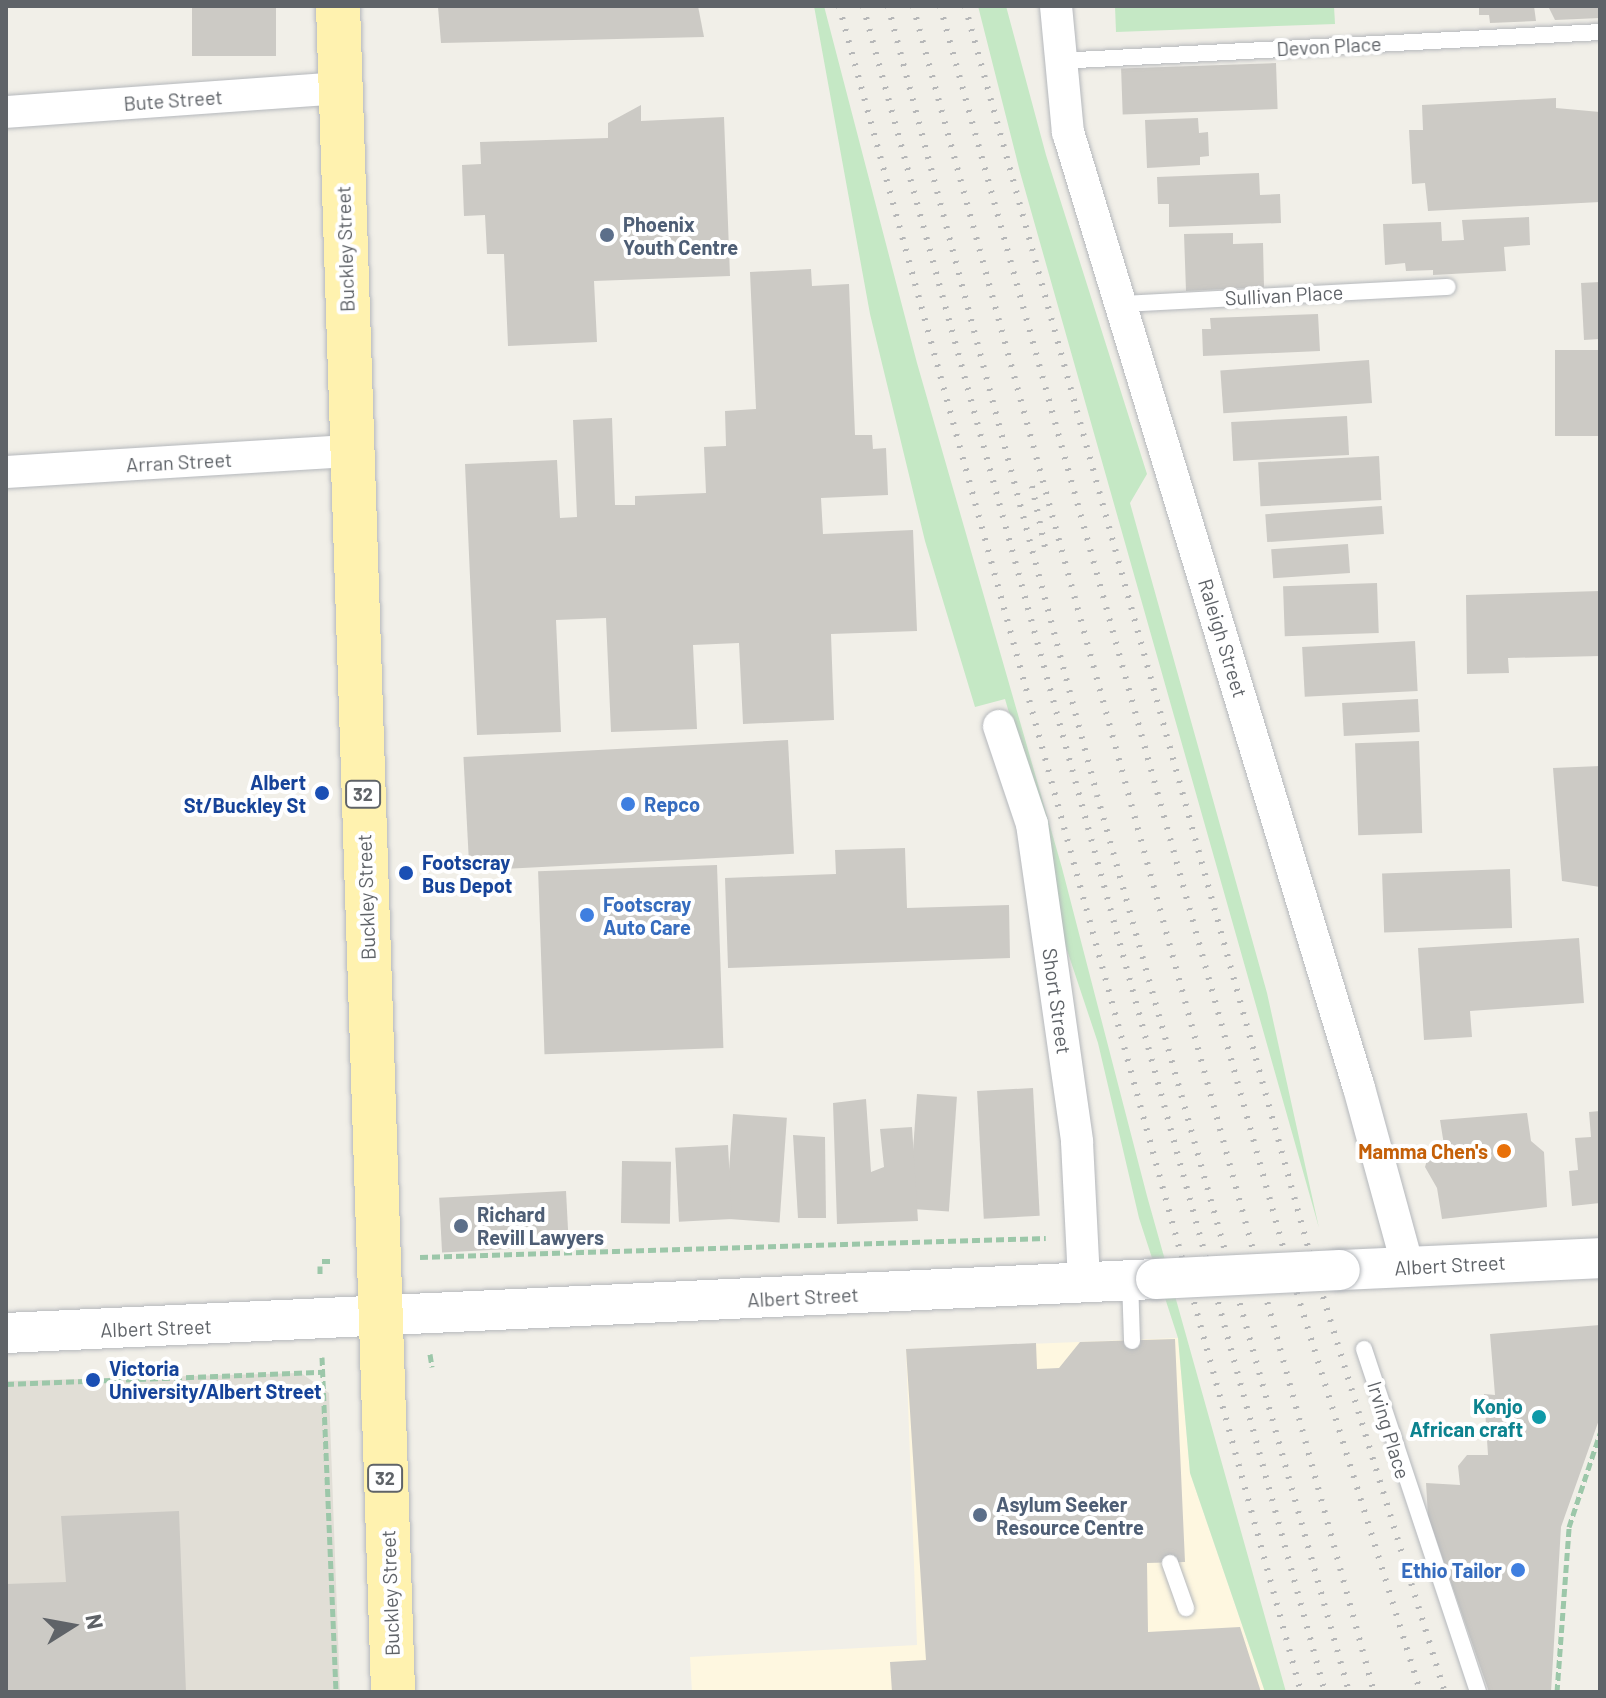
<!DOCTYPE html>
<style>
body{margin:0}
#map{position:relative;width:1606px;height:1698px;overflow:hidden;background:#f1efe8;font-family:Barlow,sans-serif}
div>[style]{position:absolute}
.commercial>*{inset:0;background:#fef7e0}
.education>*{inset:0;background:#e1ded6}
.green>*{inset:0;background:#c5e8c5}
.building>*{inset:0;background:#cccac5;transform-origin:0 0}
.path>*{height:5px;margin-top:-2.5px;transform-origin:0;background:repeating-linear-gradient(90deg,#9cc7a9 0 8px,transparent 0 12px)}
.roads{filter:drop-shadow(0 0 2px #b5b8bc) drop-shadow(0 0 2px #b5b8bc)}
.service>*{height:16px;margin:-8px;padding:0 8px;transform-origin:8px;border-radius:8px;background:#fff}
.minor>*{height:32px;margin:-16px;padding:0 16px;transform-origin:16px;border-radius:16px;background:#fff}
.tertiary>*{height:40px;margin:-20px;padding:0 20px;transform-origin:20px;border-radius:20px;background:#fff}
.primary>*{height:44px;margin:-22px;padding:0 22px;transform-origin:22px;border-radius:22px;background:#fff2af}
.rail>*{height:6px;margin-top:-3px;transform-origin:0;background:repeating-linear-gradient(90deg,#b6b7b8 0 2px,transparent 0 12px)}
.bridges{filter:drop-shadow(0 0 2px #b5b8bc) drop-shadow(0 0 2px #b5b8bc)}
.tertiary-bridge>*{height:40px;margin:-20px;padding:0 20px;transform-origin:20px;border-radius:20px;background:#fff}
.dots>*{width:22px;height:22px;translate:-50% -50%;box-sizing:border-box;border:4px solid #fff;border-radius:50%}
span{translate:-50% -50%;white-space:nowrap;text-align:center;line-height:1.15;-webkit-text-stroke:8px #fff;paint-order:stroke}
.shield-label span{padding:2px 6px;background:#fff;border:2px solid;border-radius:6px;-webkit-text-stroke-width:0}
.shield-label{font-size:18px;color:#5f6368;font-weight:700}
.street-label{font-size:20px;color:#5f6368}
.service-label{font-size:20px;color:#4e5e75;font-weight:700}
.left{translate:0 -50%;text-align:left}
.transit-label{font-size:20px;color:#164399;font-weight:700}
.right{translate:-100% -50%;text-align:right}
.shop-label{font-size:20px;color:#366cbe;font-weight:700}
.food-label{font-size:20px;color:#c56008;font-weight:700}
.culture-label{font-size:20px;color:#0d838f;font-weight:700}
.frame{position:absolute;inset:0;border:8px solid #5f6368;pointer-events:none}
.north{position:absolute;left:32px;top:1586px;width:80px;height:80px;-webkit-text-stroke:6px #fff;paint-order:stroke;rotate:79deg;font-size:22px;font-weight:700;line-height:32px;text-align:center;color:#5f6368}
.north::after{content:'';display:block;margin:auto;width:28px;height:36px;background:#5f6368;clip-path:polygon(50% 0,100% 100%,50% 72%,0 100%)}
</style>
<div id="map">
<div class="commercial">
<i style="clip-path:polygon(1178px 1338px,1190px 1473px,1265px 1692px,692px 1692px,690px 1657px,917px 1645px,906px 1349px)"></i>
</div>
<div class="education">
<i style="clip-path:polygon(301px 1373px,329px 1393px,340px 1692px,6px 1692px,6px 1381px)"></i>
</div>
<div class="green">
<i style="clip-path:polygon(814px 6px,824px 6px,917px 363px,1062px 868px,1147px 1196px,1286px 1692px,1265px 1692px,1190px 1473px,1178px 1338px,1139px 1218px,1098px 1043px,1058px 923px,1043px 830px,1005px 699px,975px 707px,925px 541px,870px 314px)"></i>
<i style="clip-path:polygon(978px 6px,1006px 6px,1046px 155px,1147px 474px,1130px 503px,1267px 993px,1319px 1228px,1020px 172px)"></i>
<i style="clip-path:polygon(1115px 6px,1334px 6px,1335px 24px,1116px 32px)"></i>
</div>
<div class="building">
<i style="left:192px;top:6px;width:84px;height:50px"></i>
<i style="clip-path:polygon(698px 6px,704px 37px,441px 43px,438px 7px)"></i>
<i style="clip-path:polygon(1479px 6px,1534px 6px,1536px 21px,1490px 23px,1489px 15px,1479px 15px)"></i>
<i style="clip-path:polygon(1548px 6px,1600px 6px,1600px 18px,1555px 20px)"></i>
<i style="left:1276px;top:63px;width:46px;height:155px;rotate:88deg"></i>
<i style="clip-path:polygon(1556px 98px,1556px 108px,1600px 112px,1600px 202px,1428px 211px,1425px 183px,1412px 184px,1409px 130px,1423px 130px,1422px 105px)"></i>
<i style="clip-path:polygon(641px 105px,641px 121px,724px 117px,730px 276px,594px 281px,597px 342px,508px 346px,504px 254px,487px 254px,485px 215px,464px 216px,462px 165px,481px 164px,480px 142px,608px 138px,608px 123px)"></i>
<i style="clip-path:polygon(1198px 118px,1199px 133px,1208px 132px,1209px 156px,1200px 157px,1200px 165px,1147px 168px,1145px 120px)"></i>
<i style="clip-path:polygon(1259px 173px,1260px 195px,1280px 194px,1281px 223px,1169px 227px,1169px 204px,1158px 204px,1157px 177px)"></i>
<i style="clip-path:polygon(1529px 217px,1530px 245px,1504px 247px,1506px 271px,1433px 275px,1433px 270px,1406px 271px,1405px 263px,1385px 265px,1383px 224px,1441px 222px,1442px 241px,1464px 240px,1462px 220px)"></i>
<i style="clip-path:polygon(1233px 233px,1233px 244px,1263px 243px,1264px 287px,1186px 291px,1184px 234px)"></i>
<i style="clip-path:polygon(811px 269px,812px 286px,849px 284px,855px 435px,872px 435px,873px 449px,886px 448px,888px 495px,821px 498px,823px 534px,913px 530px,917px 631px,831px 634px,834px 720px,743px 724px,739px 643px,693px 645px,697px 729px,611px 732px,606px 618px,556px 620px,561px 732px,477px 735px,465px 464px,557px 460px,560px 518px,577px 517px,573px 420px,612px 418px,615px 505px,635px 505px,635px 496px,706px 493px,704px 447px,726px 446px,725px 411px,756px 409px,750px 272px)"></i>
<i style="clip-path:polygon(1600px 282px,1600px 339px,1584px 340px,1581px 283px)"></i>
<i style="clip-path:polygon(1318px 314px,1320px 351px,1203px 356px,1202px 329px,1211px 329px,1210px 318px)"></i>
<i style="left:1600px;top:350px;width:86px;height:45px;rotate:90deg"></i>
<i style="left:1369px;top:360px;width:43px;height:149px;rotate:86deg"></i>
<i style="left:1347px;top:416px;width:39px;height:116px;rotate:87deg"></i>
<i style="left:1379px;top:456px;width:44px;height:121px;rotate:87deg"></i>
<i style="left:1382px;top:506px;width:28px;height:117px;rotate:86deg"></i>
<i style="left:1348px;top:544px;width:29px;height:77px;rotate:86deg"></i>
<i style="left:1377px;top:583px;width:50px;height:94px;rotate:88deg"></i>
<i style="clip-path:polygon(1600px 591px,1600px 656px,1508px 658px,1509px 673px,1467px 674px,1466px 595px)"></i>
<i style="left:1415px;top:641px;width:50px;height:113px;rotate:87deg"></i>
<i style="left:1418px;top:699px;width:33px;height:76px;rotate:87deg"></i>
<i style="left:788px;top:740px;width:114px;height:325px;rotate:87deg"></i>
<i style="left:1419px;top:741px;width:92px;height:64px;rotate:88deg"></i>
<i style="clip-path:polygon(1600px 766px,1600px 887px,1562px 881px,1553px 768px)"></i>
<i style="clip-path:polygon(905px 848px,907px 908px,1009px 905px,1010px 958px,728px 968px,725px 878px,836px 874px,835px 850px)"></i>
<i style="left:717px;top:865px;width:183px;height:179px;rotate:88deg"></i>
<i style="left:1510px;top:869px;width:59px;height:128px;rotate:88deg"></i>
<i style="clip-path:polygon(1579px 938px,1584px 1003px,1470px 1011px,1472px 1037px,1424px 1040px,1418px 948px)"></i>
<i style="left:1033px;top:1088px;width:128px;height:56px;rotate:87deg"></i>
<i style="left:917px;top:1094px;width:40px;height:115px;rotate:4deg"></i>
<i style="clip-path:polygon(866px 1099px,871px 1172px,884px 1167px,880px 1129px,912px 1127px,918px 1221px,837px 1224px,833px 1103px)"></i>
<i style="clip-path:polygon(1600px 1111px,1600px 1203px,1572px 1206px,1569px 1171px,1578px 1170px,1575px 1138px,1591px 1137px,1589px 1112px)"></i>
<i style="clip-path:polygon(1527px 1113px,1531px 1141px,1544px 1152px,1547px 1207px,1442px 1219px,1437px 1188px,1425px 1167px,1429px 1153px,1444px 1145px,1440px 1120px)"></i>
<i style="left:733px;top:1114px;width:54px;height:105px;rotate:4deg"></i>
<i style="clip-path:polygon(793px 1135px,825px 1137px,826px 1218px,798px 1218px)"></i>
<i style="left:728px;top:1145px;width:74px;height:53px;rotate:87deg"></i>
<i style="left:622px;top:1161px;width:49px;height:62px;rotate:1deg"></i>
<i style="left:566px;top:1191px;width:55px;height:127px;rotate:87deg"></i>
<i style="clip-path:polygon(1600px 1325px,1600px 1417px,1561px 1527px,1551px 1692px,1489px 1692px,1428px 1516px,1426px 1483px,1460px 1485px,1458px 1466px,1467px 1455px,1488px 1455px,1484px 1394px,1495px 1395px,1490px 1334px)"></i>
<i style="clip-path:polygon(1175px 1339px,1185px 1562px,1147px 1563px,1148px 1632px,1240px 1627px,1261px 1692px,892px 1692px,890px 1662px,926px 1660px,906px 1349px,1036px 1343px,1037px 1369px,1059px 1368px,1080px 1342px)"></i>
<i style="clip-path:polygon(179px 1511px,186px 1692px,6px 1692px,6px 1584px,66px 1582px,61px 1516px)"></i>
</div>
<div class="path">
<i style="left:420px;top:1257px;width:626px;rotate:-1.74deg"></i>
<i style="left:322px;top:1261px;width:9px"></i>
<i style="left:320px;top:1266px;width:11px;rotate:90deg"></i>
<i style="left:430px;top:1354px;width:13px;rotate:81deg"></i>
<i style="left:322px;top:1357px;width:335px;rotate:87.6deg"></i>
<i style="left:6px;top:1384px;width:318px;rotate:-2.2deg"></i>
<i style="left:1557px;top:1692px;width:165px;rotate:-85.8deg"></i>
<i style="left:1569px;top:1527px;width:99px;rotate:-71.7deg"></i>
</div>
<div class="roads">
<div class="service">
<i style="left:1058px;top:61px;width:543px;rotate:-3.06deg"></i>
<i style="left:1121px;top:304px;width:327px;rotate:-3deg"></i>
<i style="left:1130px;top:1280px;width:61px;rotate:88.1deg"></i>
<i style="left:1364px;top:1349px;width:361px;rotate:71.6deg"></i>
<i style="left:1170px;top:1563px;width:48px;rotate:70.4deg"></i>
</div>
<div class="minor">
<i style="left:1056px;top:6px;width:127px;rotate:84.6deg"></i>
<i style="left:1068px;top:132px;width:999px;rotate:73.07deg"></i>
<i style="left:1359px;top:1088px;width:186px;rotate:74.7deg"></i>
<i style="left:6px;top:112px;width:334px;rotate:-4.1deg"></i>
<i style="left:6px;top:472px;width:347px;rotate:-3.5deg"></i>
<i style="left:999px;top:726px;width:103px;rotate:71.4deg"></i>
<i style="left:1032px;top:824px;width:321px;rotate:81.9deg"></i>
<i style="left:1077px;top:1142px;width:140px;rotate:87.1deg"></i>
</div>
<div class="tertiary">
<i style="left:1340px;top:1270px;width:260px;rotate:-2.6deg"></i>
<i style="left:6px;top:1333px;width:1151px;rotate:-2.69deg"></i>
</div>
<div class="primary">
<i style="left:338px;top:6px;width:1687px;rotate:88.13deg"></i>
</div>
</div>
<div class="rail">
<i style="left:839px;top:6px;width:1748px;rotate:74.68deg"></i>
<i style="left:863px;top:6px;width:1748px;rotate:74.68deg"></i>
<i style="left:888px;top:6px;width:816px;rotate:75.16deg"></i>
<i style="left:1097px;top:795px;width:932px;rotate:74.31deg"></i>
<i style="left:913px;top:6px;width:1748px;rotate:74.71deg"></i>
<i style="left:940px;top:6px;width:1299px;rotate:74.55deg"></i>
<i style="left:1286px;top:1258px;width:454px;rotate:72.8deg"></i>
<i style="left:965px;top:6px;width:1292px;rotate:74.55deg"></i>
<i style="left:1309px;top:1251px;width:461px;rotate:72.9deg"></i>
<i style="left:1032px;top:486px;width:67px;rotate:78deg"></i>
</div>
<div class="bridges">
<div class="tertiary-bridge">
<i style="left:1156px;top:1279px;width:184px;rotate:-2.8deg"></i>
</div>
</div>
<div class="dots">
<i style="left:607px;top:235px;background:#5c6f8a"></i>
<i style="left:322px;top:793px;background:#1a4fb4"></i>
<i style="left:628px;top:804px;background:#3f7fe0"></i>
<i style="left:406px;top:873px;background:#1a4fb4"></i>
<i style="left:587px;top:915px;background:#3f7fe0"></i>
<i style="left:1504px;top:1151px;background:#e8710a"></i>
<i style="left:461px;top:1226px;background:#5c6f8a"></i>
<i style="left:93px;top:1380px;background:#1a4fb4"></i>
<i style="left:1539px;top:1417px;background:#0f9aa8"></i>
<i style="left:980px;top:1515px;background:#5c6f8a"></i>
<i style="left:1518px;top:1570px;background:#3f7fe0"></i>
</div>
<div class="shield-label">
<span style="left:363px;top:794px">32</span>
<span style="left:385px;top:1478px">32</span>
</div>
<div class="street-label">
<span style="left:1329px;top:46px;rotate:-3deg">Devon Place</span>
<span style="left:173px;top:100px;rotate:-4deg">Bute Street</span>
<span style="left:345px;top:249px;rotate:-92deg">Buckley Street</span>
<span style="left:1284px;top:295px;rotate:-3deg">Sullivan Place</span>
<span style="left:179px;top:462px;rotate:-3deg">Arran Street</span>
<span style="left:1223px;top:638px;rotate:73deg">Raleigh Street</span>
<span style="left:366px;top:897px;rotate:-92deg">Buckley Street</span>
<span style="left:1057px;top:1001px;rotate:82deg">Short Street</span>
<span style="left:1450px;top:1265px;rotate:-3deg">Albert Street</span>
<span style="left:803px;top:1297px;rotate:-3deg">Albert Street</span>
<span style="left:156px;top:1328px;rotate:-2deg">Albert Street</span>
<span style="left:1389px;top:1430px;rotate:73deg">Irving Place</span>
<span style="left:390px;top:1593px;rotate:-92deg">Buckley Street</span>
</div>
<div class="service-label">
<span class="left" style="left:623px;top:236px">Phoenix<br>Youth Centre</span>
<span class="left" style="left:477px;top:1226px">Richard<br>Revill Lawyers</span>
<span class="left" style="left:996px;top:1516px">Asylum Seeker<br>Resource Centre</span>
</div>
<div class="transit-label">
<span class="right" style="left:306px;top:794px">Albert<br>St/Buckley St</span>
<span class="left" style="left:422px;top:874px">Footscray<br>Bus Depot</span>
<span class="left" style="left:109px;top:1380px">Victoria<br>University/Albert Street</span>
</div>
<div class="shop-label">
<span class="left" style="left:644px;top:804px">Repco</span>
<span class="left" style="left:603px;top:916px">Footscray<br>Auto Care</span>
<span class="right" style="left:1502px;top:1570px">Ethio Tailor</span>
</div>
<div class="food-label">
<span class="right" style="left:1488px;top:1151px">Mamma Chen's</span>
</div>
<div class="culture-label">
<span class="right" style="left:1523px;top:1418px">Konjo<br>African craft</span>
</div>
<div class="frame"></div>
<div class="north">N</div>
</div>
